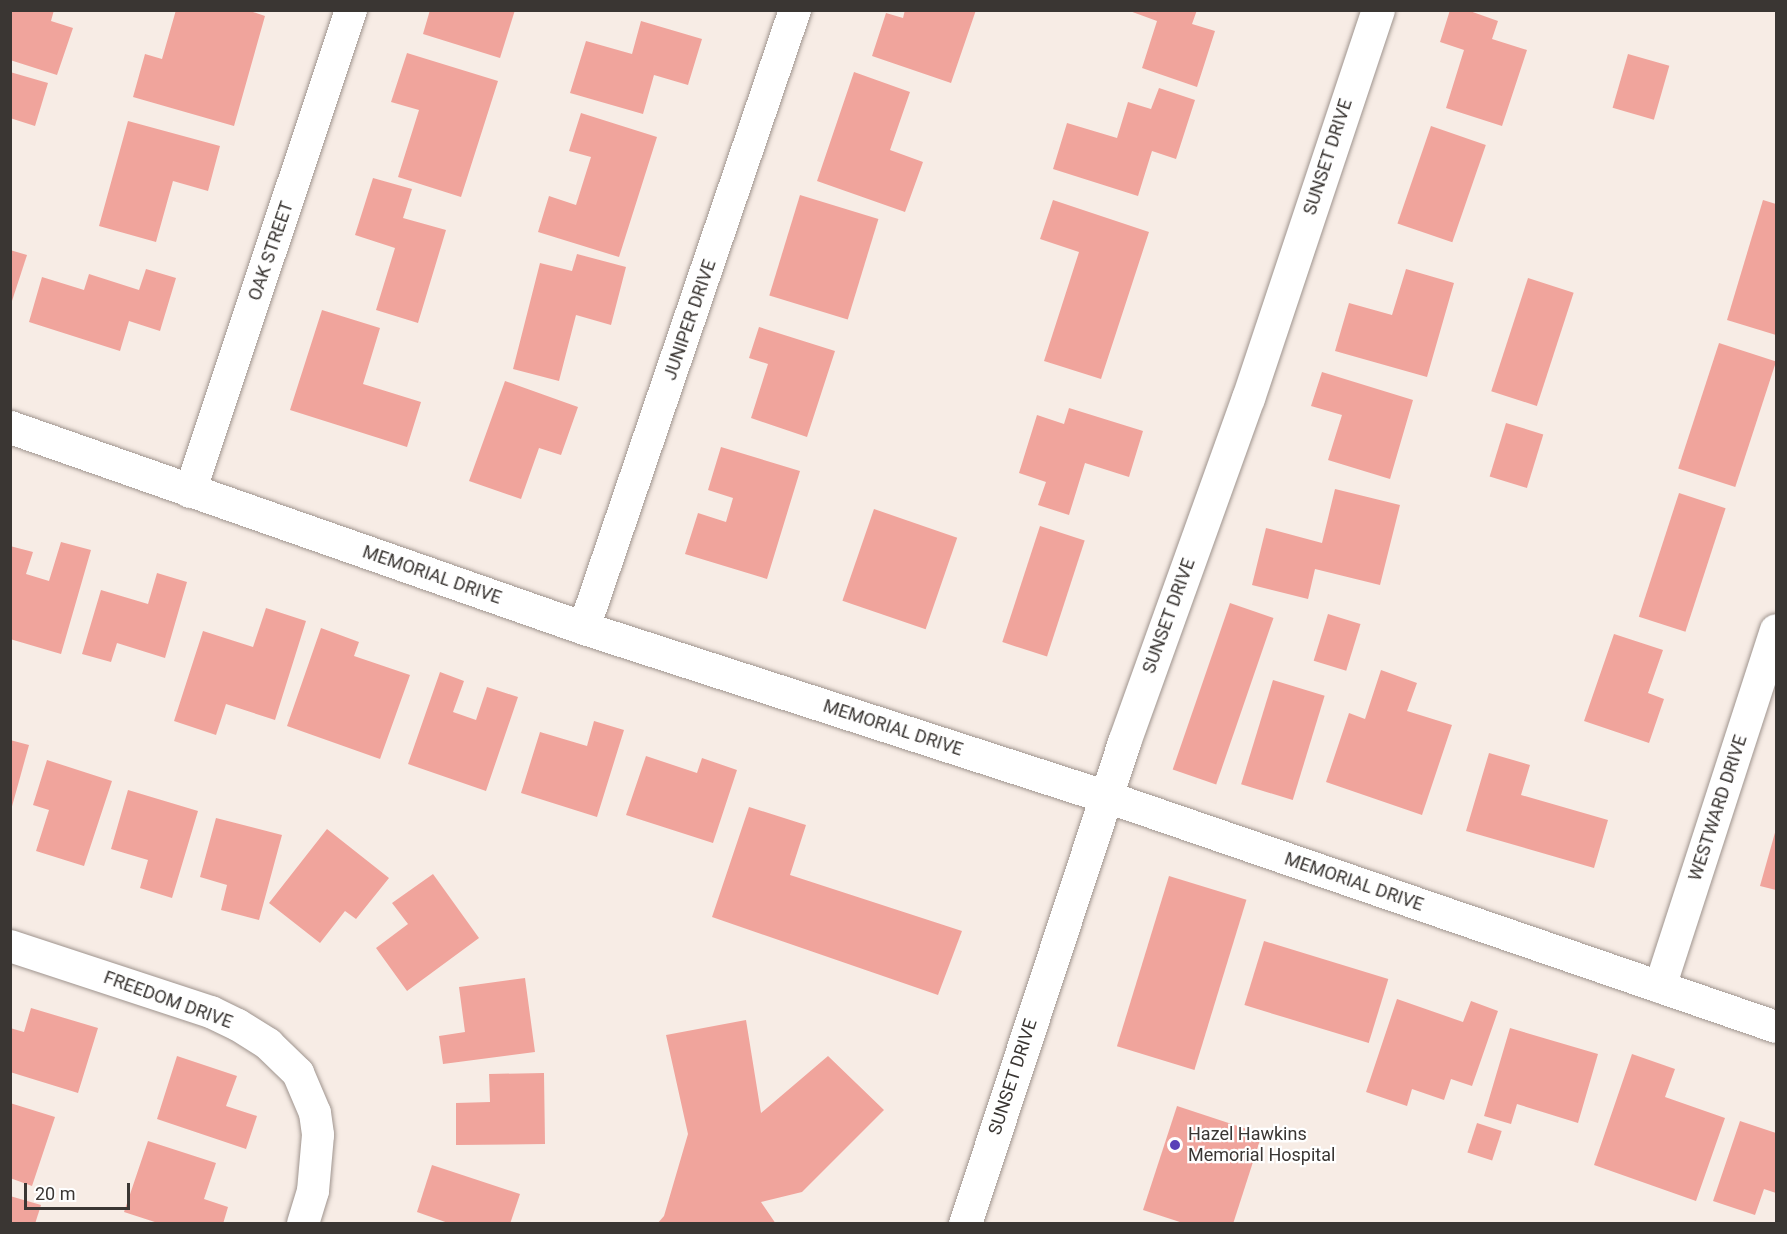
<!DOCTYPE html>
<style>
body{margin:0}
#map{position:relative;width:1787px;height:1234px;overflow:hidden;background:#f7ece5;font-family:Roboto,sans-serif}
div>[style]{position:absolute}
.building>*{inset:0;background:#f0a49c;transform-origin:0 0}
.roads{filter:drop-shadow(0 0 2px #9f948e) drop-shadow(0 0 2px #9f948e)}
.street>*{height:32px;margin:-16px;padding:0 16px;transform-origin:16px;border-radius:16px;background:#fff}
.secondary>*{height:33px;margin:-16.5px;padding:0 16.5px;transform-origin:16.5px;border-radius:16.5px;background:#fff}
.dots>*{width:16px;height:16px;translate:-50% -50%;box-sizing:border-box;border:3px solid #fff;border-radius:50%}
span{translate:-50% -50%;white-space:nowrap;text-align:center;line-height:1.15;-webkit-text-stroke:4.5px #fff;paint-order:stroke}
.street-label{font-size:18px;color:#3a3633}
.poi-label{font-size:18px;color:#3a3633}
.left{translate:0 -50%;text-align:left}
.frame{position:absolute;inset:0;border:12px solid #3a3633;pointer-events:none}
.scale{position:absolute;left:24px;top:1183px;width:106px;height:27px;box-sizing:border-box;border:3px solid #3a3633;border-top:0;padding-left:8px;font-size:18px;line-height:21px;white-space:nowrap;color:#3a3633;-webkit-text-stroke:4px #fff;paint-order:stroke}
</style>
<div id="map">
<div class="building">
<i style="clip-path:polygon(10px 10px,54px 10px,51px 21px,73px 28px,57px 75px,10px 60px)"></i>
<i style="clip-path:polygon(176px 10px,247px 10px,265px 16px,234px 126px,133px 97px,145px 54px,162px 59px)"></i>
<i style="clip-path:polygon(430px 10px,515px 10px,500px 58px,423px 34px)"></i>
<i style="clip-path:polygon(905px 10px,976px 10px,951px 83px,872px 56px,886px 13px,903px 18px)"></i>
<i style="clip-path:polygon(1127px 10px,1197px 10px,1192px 24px,1215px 31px,1197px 87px,1142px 68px,1157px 21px)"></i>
<i style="clip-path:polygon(1450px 10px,1467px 10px,1498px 21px,1492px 39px,1527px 50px,1502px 126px,1446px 108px,1464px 50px,1440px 42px)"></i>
<i style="clip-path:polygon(641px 21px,702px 39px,688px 85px,654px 75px,643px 114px,570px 93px,586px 41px,632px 54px)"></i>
<i style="clip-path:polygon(407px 53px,498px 81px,461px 197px,398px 177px,419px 110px,391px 102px)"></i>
<i style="left:1628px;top:54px;width:43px;height:56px;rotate:16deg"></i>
<i style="clip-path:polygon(10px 72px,48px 83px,35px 126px,10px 118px)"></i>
<i style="clip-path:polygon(854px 72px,910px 92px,890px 150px,923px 162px,905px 212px,817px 181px)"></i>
<i style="clip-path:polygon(1159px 88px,1195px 100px,1176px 159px,1152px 151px,1138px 196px,1053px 169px,1067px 123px,1117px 138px,1128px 102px,1151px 109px)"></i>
<i style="clip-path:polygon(581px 113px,657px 137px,619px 257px,538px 232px,549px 196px,576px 205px,591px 157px,569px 151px)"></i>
<i style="clip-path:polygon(128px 121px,220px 146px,208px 191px,173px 181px,156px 242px,99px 226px)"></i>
<i style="left:1431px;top:126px;width:58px;height:103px;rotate:19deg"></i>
<i style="clip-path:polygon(373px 178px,412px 189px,403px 218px,446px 230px,418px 323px,376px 310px,395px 248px,355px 235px)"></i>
<i style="left:800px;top:195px;width:82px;height:105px;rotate:17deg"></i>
<i style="clip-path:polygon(1053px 200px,1149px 232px,1101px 379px,1044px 361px,1079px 252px,1040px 239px)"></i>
<i style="clip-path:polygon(1763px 200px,1776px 204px,1776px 335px,1727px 320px)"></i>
<i style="clip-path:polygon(10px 250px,27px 255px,11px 304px,10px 304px)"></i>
<i style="clip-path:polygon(577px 254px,626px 267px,611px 325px,576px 315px,559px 381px,513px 369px,540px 263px,572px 271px)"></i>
<i style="clip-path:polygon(146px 269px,176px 278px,160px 331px,129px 321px,120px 351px,29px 322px,42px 277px,84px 290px,89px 274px,139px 290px)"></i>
<i style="clip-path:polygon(1406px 269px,1454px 283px,1427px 377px,1335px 351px,1349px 303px,1392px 315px)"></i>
<i style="left:1528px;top:278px;width:48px;height:119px;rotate:18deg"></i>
<i style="clip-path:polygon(322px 310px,380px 328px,363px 384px,421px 402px,407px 447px,290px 410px)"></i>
<i style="clip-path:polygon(759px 327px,835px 351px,807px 437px,751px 418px,768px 364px,749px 358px)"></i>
<i style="left:1719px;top:343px;width:60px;height:132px;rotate:18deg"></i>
<i style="clip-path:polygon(1322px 372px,1413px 400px,1390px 479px,1328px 460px,1342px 415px,1311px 406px)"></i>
<i style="clip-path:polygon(505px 381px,578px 407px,561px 455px,539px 448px,521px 499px,469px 481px)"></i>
<i style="clip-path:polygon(1069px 408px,1143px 431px,1129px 477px,1085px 463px,1069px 515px,1038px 505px,1046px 482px,1019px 473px,1037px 415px,1064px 424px)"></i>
<i style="left:1506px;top:423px;width:39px;height:56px;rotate:17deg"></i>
<i style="clip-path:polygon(721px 447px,800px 471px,767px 579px,685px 554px,698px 513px,726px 522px,733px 498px,708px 490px)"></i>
<i style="clip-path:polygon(1335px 489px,1400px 505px,1380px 585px,1315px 569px,1308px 599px,1252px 585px,1266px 528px,1322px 543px)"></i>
<i style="left:1679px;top:493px;width:49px;height:130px;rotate:18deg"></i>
<i style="left:874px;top:509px;width:88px;height:97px;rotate:19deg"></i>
<i style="left:1040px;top:526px;width:47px;height:122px;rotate:18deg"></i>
<i style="clip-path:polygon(61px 542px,91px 550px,61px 654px,10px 639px,10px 546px,33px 552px,26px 574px,49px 581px)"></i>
<i style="clip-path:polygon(157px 573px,187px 582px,165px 658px,117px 643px,111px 662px,82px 654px,101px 590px,148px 604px)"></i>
<i style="left:1230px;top:603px;width:46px;height:176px;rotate:19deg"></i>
<i style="clip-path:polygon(266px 608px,306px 621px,275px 720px,226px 704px,216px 735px,174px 721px,203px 631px,253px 647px)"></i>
<i style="left:1328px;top:614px;width:34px;height:49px;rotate:17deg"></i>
<i style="clip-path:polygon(321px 628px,359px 642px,354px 656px,410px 675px,380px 759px,287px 726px)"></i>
<i style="clip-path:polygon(1614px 634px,1663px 650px,1648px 693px,1664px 699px,1649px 743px,1584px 721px)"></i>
<i style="clip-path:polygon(1381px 670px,1417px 683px,1407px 711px,1452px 725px,1422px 815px,1326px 782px,1349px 713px,1365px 719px)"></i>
<i style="clip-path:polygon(440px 672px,464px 681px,453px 712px,476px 720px,487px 687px,518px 697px,486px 791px,408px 764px)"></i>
<i style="left:1273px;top:680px;width:54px;height:109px;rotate:17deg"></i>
<i style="clip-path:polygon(594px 721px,624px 730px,597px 817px,521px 793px,540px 732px,587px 746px)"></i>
<i style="clip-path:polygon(10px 740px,29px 745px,11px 810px,10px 810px)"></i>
<i style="clip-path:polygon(1489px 753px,1530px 765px,1521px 795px,1608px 820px,1594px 868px,1466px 831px)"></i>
<i style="clip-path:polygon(646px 756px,697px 773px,702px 758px,737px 770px,713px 843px,626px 815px)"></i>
<i style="clip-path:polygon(47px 760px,112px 781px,84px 866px,36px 851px,49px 810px,33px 805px)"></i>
<i style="clip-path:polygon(128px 790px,198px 811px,172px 898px,140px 888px,148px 860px,111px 849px)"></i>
<i style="clip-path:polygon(749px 807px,806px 825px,790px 875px,962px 931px,938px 995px,712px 917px)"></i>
<i style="clip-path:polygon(216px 818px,282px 835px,259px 920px,221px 910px,227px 885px,200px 877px)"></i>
<i style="clip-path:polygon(327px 829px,389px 878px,356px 919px,345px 911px,320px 943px,269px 903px)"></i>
<i style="clip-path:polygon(1776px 829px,1776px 890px,1760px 886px)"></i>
<i style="clip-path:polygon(433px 874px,479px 938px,407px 991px,376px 948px,408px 924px,392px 903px)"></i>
<i style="left:1169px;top:876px;width:81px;height:178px;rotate:17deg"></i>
<i style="left:1264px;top:941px;width:130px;height:67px;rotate:17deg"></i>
<i style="clip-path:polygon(525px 978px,535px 1052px,443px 1064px,439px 1036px,465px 1032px,459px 987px)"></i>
<i style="clip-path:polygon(1397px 999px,1463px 1022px,1471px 1001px,1498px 1011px,1472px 1086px,1451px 1079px,1444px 1100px,1412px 1089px,1407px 1106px,1366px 1092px)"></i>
<i style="clip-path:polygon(31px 1008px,98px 1028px,78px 1093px,10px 1072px,10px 1028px,24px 1032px)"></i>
<i style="clip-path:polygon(746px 1020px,761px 1113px,828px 1056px,884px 1110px,802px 1192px,761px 1202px,776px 1224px,657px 1224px,664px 1216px,688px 1134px,666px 1035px)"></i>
<i style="clip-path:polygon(1510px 1028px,1598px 1054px,1578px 1123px,1517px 1104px,1511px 1124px,1484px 1116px)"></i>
<i style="clip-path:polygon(1632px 1054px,1675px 1069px,1665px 1097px,1725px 1118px,1696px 1201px,1594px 1165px)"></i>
<i style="clip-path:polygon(177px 1056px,237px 1076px,226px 1106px,257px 1116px,246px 1149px,157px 1119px)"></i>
<i style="clip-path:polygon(544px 1073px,545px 1144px,456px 1145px,456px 1103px,490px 1102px,489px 1074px)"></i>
<i style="clip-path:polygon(10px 1103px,55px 1117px,32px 1186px,10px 1178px)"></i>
<i style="clip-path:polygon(1177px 1106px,1262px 1134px,1233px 1224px,1186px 1224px,1143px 1210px)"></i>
<i style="clip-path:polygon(1740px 1121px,1776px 1133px,1776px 1193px,1764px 1189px,1755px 1215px,1713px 1201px)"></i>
<i style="left:1477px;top:1123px;width:26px;height:31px;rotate:18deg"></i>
<i style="clip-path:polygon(148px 1141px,216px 1163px,204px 1199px,228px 1207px,223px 1224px,161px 1224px,124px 1212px)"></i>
<i style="clip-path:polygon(432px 1165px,520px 1194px,510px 1224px,451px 1224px,417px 1212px)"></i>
<i style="clip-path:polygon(10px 1196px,41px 1205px,35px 1224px,10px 1224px)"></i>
</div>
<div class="roads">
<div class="street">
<i style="left:190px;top:492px;width:508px;rotate:-71.53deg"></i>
<i style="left:584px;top:628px;width:653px;rotate:-71.15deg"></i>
<i style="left:1107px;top:797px;width:707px;rotate:18.97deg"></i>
<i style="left:10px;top:946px;width:212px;rotate:18.2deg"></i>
<i style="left:211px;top:1012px;width:30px;rotate:26deg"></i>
<i style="left:238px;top:1025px;width:36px;rotate:32deg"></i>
<i style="left:268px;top:1044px;width:42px;rotate:44deg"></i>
<i style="left:298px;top:1073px;width:43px;rotate:67deg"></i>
<i style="left:315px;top:1113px;width:22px;rotate:82deg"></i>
<i style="left:318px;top:1135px;width:56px;rotate:95.1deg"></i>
<i style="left:313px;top:1191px;width:34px;rotate:107deg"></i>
<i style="left:1660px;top:987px;width:375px;rotate:-72deg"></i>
</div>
<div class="secondary">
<i style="left:10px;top:427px;width:608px;rotate:19.3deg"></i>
<i style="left:584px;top:628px;width:550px;rotate:17.91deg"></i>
<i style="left:965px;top:1224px;width:508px;rotate:-71.74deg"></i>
<i style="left:1124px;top:742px;width:366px;rotate:-70.2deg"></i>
<i style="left:1248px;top:398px;width:409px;rotate:-71.5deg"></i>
</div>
</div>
<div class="dots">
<i style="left:1175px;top:1145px;background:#5a3fb7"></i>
</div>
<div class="street-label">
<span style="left:1328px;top:157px;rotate:-72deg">SUNSET DRIVE</span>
<span style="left:271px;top:251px;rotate:-71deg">OAK STREET</span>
<span style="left:690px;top:320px;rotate:-71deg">JUNIPER DRIVE</span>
<span style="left:432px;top:575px;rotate:19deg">MEMORIAL DRIVE</span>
<span style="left:1169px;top:616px;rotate:-70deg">SUNSET DRIVE</span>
<span style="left:893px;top:728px;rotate:18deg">MEMORIAL DRIVE</span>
<span style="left:1718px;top:808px;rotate:-72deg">WESTWARD DRIVE</span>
<span style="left:1354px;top:882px;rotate:19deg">MEMORIAL DRIVE</span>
<span style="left:168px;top:1000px;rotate:20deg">FREEDOM DRIVE</span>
<span style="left:1013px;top:1077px;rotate:-72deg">SUNSET DRIVE</span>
</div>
<div class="poi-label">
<span class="left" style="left:1188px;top:1145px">Hazel Hawkins<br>Memorial Hospital</span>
</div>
<div class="frame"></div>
<div class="scale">20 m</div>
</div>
